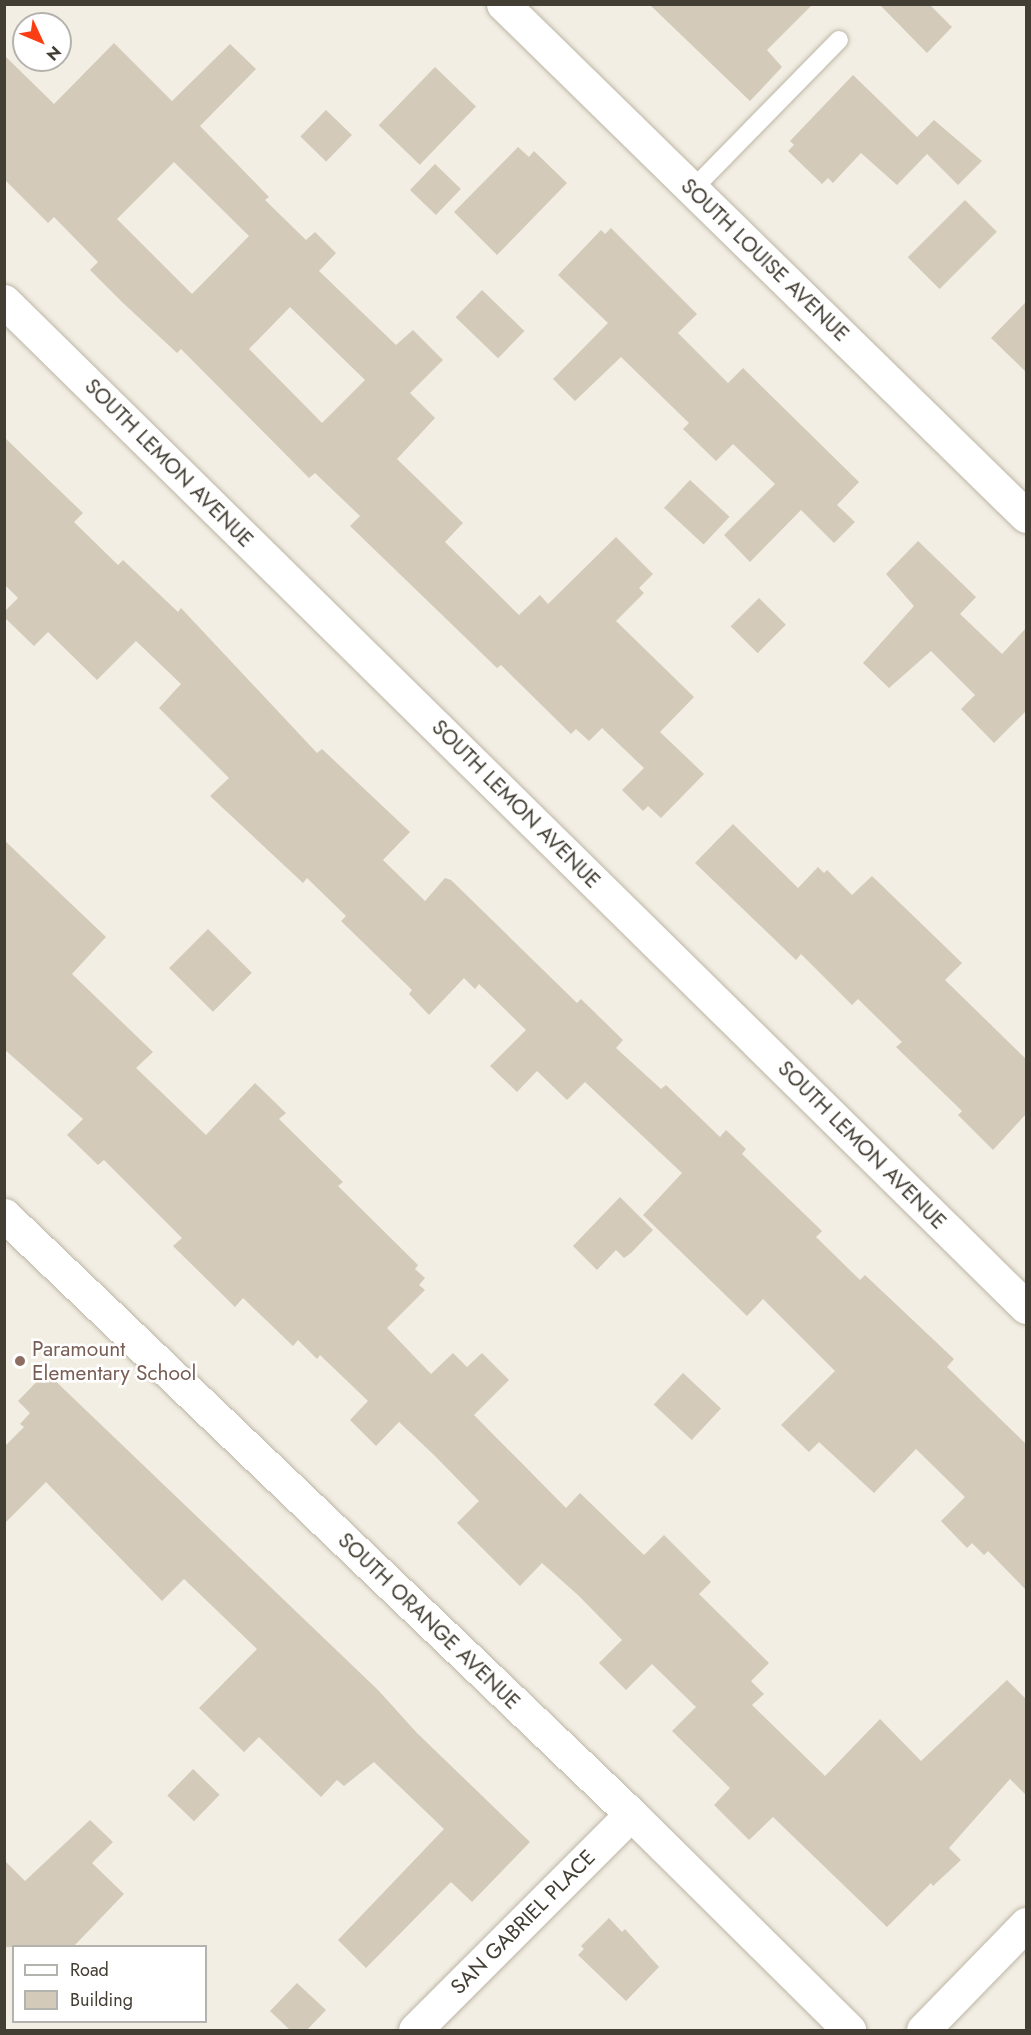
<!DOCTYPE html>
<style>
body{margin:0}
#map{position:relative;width:1031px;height:2035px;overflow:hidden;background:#f2eee3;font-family:Jost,sans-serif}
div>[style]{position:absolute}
.building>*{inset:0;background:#d3cab9;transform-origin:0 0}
.roads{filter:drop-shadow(0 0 2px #bdb6a6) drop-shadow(0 0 2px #bdb6a6)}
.service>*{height:18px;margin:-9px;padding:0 9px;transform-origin:9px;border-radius:9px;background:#fff}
.minor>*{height:33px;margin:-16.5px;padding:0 16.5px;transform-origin:16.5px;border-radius:16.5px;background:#fff}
.tertiary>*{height:33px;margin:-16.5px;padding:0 16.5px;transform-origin:16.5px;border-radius:16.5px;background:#fff}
.dots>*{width:16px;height:16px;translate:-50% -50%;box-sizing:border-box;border:3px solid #fff;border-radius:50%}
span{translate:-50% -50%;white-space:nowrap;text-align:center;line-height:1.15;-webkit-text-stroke:5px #fff;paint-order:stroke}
.street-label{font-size:21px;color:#433e33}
.education-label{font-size:21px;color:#785e54}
.left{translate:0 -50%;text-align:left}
.frame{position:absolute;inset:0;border:6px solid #433e33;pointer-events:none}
.legend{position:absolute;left:12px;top:1945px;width:195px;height:78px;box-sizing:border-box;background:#fff;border:2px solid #b4b2ad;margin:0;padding:8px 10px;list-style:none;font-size:18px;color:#433e33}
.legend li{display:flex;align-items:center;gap:12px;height:30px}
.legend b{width:30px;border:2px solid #b4b2ad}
.north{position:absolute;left:12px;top:12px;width:60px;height:60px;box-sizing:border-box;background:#fff;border:2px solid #b4b2ad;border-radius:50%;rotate:134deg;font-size:16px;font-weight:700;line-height:24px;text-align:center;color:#433e33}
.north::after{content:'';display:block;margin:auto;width:21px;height:27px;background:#fa3d12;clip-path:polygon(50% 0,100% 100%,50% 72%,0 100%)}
</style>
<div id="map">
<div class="building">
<i style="clip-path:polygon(649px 4px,813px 4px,767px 50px,782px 67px,750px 101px)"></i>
<i style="clip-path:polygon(879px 4px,929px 4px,952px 27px,927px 53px)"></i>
<i style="clip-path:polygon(evenodd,114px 43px,172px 101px,230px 44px,256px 69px,200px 126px,269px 197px,265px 200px,306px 240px,315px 232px,336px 253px,319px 271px,396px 345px,413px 330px,443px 360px,410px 393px,435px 418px,397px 459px,463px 523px,445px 542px,519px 615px,540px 595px,548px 604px,616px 537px,653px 574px,639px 588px,644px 593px,616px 621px,694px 697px,660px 732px,704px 774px,661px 818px,648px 806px,643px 811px,622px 790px,644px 768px,602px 728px,589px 741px,576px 729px,571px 734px,501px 665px,497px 668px,350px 526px,360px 516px,315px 473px,309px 478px,181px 349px,177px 353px,122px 302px,90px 270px,98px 262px,54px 217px,48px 223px,4px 179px,4px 55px,54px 104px,114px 43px,174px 162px,249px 236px,192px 294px,117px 219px,174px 162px,114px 43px,290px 307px,365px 380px,322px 423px,249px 349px,290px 307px)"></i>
<i style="left:435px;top:67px;width:57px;height:81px;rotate:44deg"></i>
<i style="clip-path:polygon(853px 75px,917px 137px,934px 120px,982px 161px,958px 185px,927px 154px,897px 185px,861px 153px,833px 183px,828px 178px,822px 184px,788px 151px,794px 145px,790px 141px)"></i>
<i style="left:326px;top:110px;width:36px;height:37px;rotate:44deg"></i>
<i style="clip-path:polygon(518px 147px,529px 157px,534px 151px,567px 183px,497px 255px,454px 212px)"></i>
<i style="left:435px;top:164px;width:36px;height:36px;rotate:44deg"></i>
<i style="left:965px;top:200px;width:45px;height:81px;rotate:45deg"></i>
<i style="clip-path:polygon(611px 228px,697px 314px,678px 333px,728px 383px,743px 368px,859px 482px,837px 505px,855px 522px,834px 543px,801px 510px,750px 562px,724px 535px,775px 484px,733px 444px,716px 461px,683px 429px,689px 423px,621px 357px,575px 401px,553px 379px,608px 323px,558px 275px,601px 230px,605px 234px)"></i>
<i style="left:482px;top:290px;width:59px;height:38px;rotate:44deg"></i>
<i style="clip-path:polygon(1026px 302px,1026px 372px,991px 338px)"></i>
<i style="clip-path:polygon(4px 437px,83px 513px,74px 522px,118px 565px,123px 560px,178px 612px,181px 608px,317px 753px,322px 749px,410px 832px,383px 860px,425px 901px,445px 878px,451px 880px,577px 1003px,581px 999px,623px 1040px,616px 1048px,661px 1089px,666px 1085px,720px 1137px,726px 1130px,746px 1149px,742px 1154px,822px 1231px,816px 1237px,860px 1280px,865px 1275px,954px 1359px,947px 1367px,1026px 1444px,1026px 1590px,988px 1551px,984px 1555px,972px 1543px,967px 1548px,941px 1521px,965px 1497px,916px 1449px,874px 1493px,819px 1442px,809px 1452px,781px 1425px,835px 1371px,763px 1299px,747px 1316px,643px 1215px,682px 1173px,585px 1082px,567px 1100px,537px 1071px,517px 1092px,490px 1066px,526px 1030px,479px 984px,475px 989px,464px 978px,429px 1015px,409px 994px,412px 990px,341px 921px,346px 916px,307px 878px,303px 883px,210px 796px,229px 778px,159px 708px,181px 684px,136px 641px,97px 680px,48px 632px,34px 646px,4px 617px,4px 612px,18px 598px,4px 584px)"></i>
<i style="left:690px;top:480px;width:54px;height:38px;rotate:43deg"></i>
<i style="clip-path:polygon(918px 541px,976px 597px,960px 614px,1002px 654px,1026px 628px,1026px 711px,994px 743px,961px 709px,975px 695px,931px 651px,889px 688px,863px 663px,914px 606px,886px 574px)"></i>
<i style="left:759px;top:598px;width:38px;height:40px;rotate:45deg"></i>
<i style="clip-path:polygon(733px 824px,798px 888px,818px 867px,824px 873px,827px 870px,852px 895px,872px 876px,962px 963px,945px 980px,1026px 1059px,1026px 1114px,993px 1150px,958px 1115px,962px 1111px,896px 1047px,902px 1042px,858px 999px,852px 1005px,801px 954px,796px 960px,695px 863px)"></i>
<i style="clip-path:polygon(4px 840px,106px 937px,72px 974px,153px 1052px,136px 1068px,206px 1135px,255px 1083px,286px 1113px,279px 1119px,343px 1182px,338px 1186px,418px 1265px,415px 1269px,425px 1278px,419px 1285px,425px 1290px,387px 1328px,431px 1374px,453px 1353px,467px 1367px,482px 1353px,509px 1380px,474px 1415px,566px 1508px,580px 1493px,644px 1555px,664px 1535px,711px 1582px,699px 1594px,769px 1663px,751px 1681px,764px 1694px,752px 1705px,825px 1776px,880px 1719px,921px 1761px,1007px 1680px,1026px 1699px,1026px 1795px,1010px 1779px,949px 1848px,961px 1860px,933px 1886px,931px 1883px,887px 1927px,773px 1817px,749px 1840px,714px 1805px,730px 1788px,672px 1731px,696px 1707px,652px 1664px,626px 1690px,599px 1663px,622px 1640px,579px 1596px,542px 1563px,520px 1586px,457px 1523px,479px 1501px,434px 1455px,399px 1422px,376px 1446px,350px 1420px,368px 1401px,320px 1355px,317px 1359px,298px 1340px,293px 1346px,243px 1298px,235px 1307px,173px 1246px,182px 1238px,104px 1160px,98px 1165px,67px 1135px,83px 1119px,4px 1049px)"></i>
<i style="left:208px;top:929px;width:62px;height:55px;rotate:45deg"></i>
<i style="clip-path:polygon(620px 1197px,653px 1230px,631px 1253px,624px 1258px,616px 1250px,597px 1270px,573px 1246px)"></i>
<i style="clip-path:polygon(46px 1372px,378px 1690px,417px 1733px,530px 1842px,472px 1902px,451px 1882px,366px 1968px,338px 1940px,444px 1829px,374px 1762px,344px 1786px,337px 1780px,321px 1797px,259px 1737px,244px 1752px,199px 1708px,257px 1649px,184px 1579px,162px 1601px,46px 1482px,4px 1524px,4px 1447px,24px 1427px,20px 1424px,30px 1413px,18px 1401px)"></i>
<i style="left:683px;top:1373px;width:52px;height:43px;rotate:43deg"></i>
<i style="left:193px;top:1769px;width:37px;height:37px;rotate:44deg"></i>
<i style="clip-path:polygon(90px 1820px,113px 1842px,92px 1863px,124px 1894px,73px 1947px,4px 1947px,4px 1860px,25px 1881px)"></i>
<i style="clip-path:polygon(609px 1918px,622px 1932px,625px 1929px,659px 1967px,626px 2001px,578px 1955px,584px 1949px,581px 1946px)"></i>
<i style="clip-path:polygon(297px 1983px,326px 2010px,306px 2031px,291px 2031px,270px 2011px)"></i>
</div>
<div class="roads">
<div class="service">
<i style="left:692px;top:190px;width:210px;rotate:-45.6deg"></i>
</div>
<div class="minor">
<i style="left:503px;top:4px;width:732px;rotate:44.39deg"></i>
<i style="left:4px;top:301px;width:1434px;rotate:44.55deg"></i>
<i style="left:4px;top:1215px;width:867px;rotate:43.69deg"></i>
<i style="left:631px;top:1814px;width:307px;rotate:44.7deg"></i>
<i style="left:415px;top:2030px;width:305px;rotate:-45deg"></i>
</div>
<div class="tertiary">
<i style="left:923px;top:2030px;width:148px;rotate:-45.8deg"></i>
</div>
</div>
<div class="dots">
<i style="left:20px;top:1361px;background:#8d6e63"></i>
</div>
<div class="street-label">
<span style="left:765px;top:260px;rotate:44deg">SOUTH LOUISE AVENUE</span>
<span style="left:169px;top:463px;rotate:45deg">SOUTH LEMON AVENUE</span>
<span style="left:516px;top:804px;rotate:45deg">SOUTH LEMON AVENUE</span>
<span style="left:862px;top:1145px;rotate:45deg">SOUTH LEMON AVENUE</span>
<span style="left:429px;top:1621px;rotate:44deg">SOUTH ORANGE AVENUE</span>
<span style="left:523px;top:1922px;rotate:-45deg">SAN GABRIEL PLACE</span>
</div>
<div class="education-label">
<span class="left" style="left:32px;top:1361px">Paramount<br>Elementary School</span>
</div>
<div class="frame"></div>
<ul class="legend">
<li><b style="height:8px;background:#fff"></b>Road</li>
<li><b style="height:16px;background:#d3cab9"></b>Building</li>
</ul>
<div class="north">N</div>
</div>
